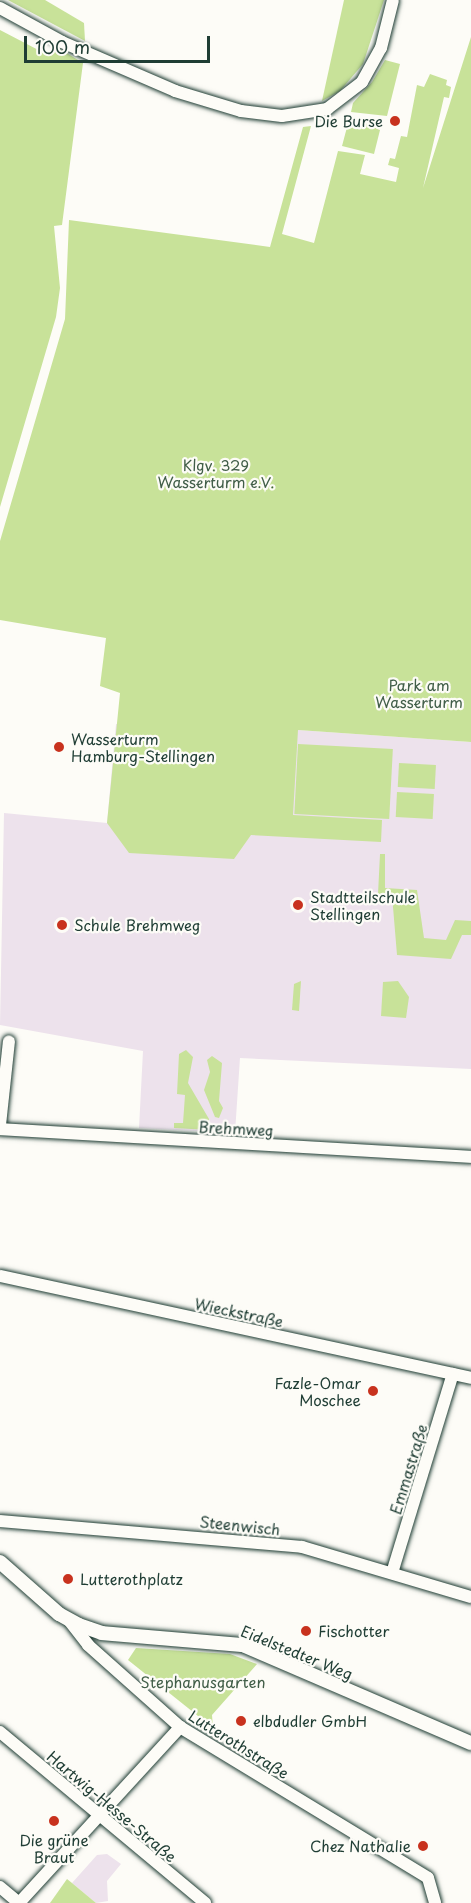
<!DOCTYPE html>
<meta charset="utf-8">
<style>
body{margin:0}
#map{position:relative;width:471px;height:1903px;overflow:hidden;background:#fdfcf7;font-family:"Playpen Sans",sans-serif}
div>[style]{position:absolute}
.built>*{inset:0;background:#ede2ec}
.green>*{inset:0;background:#c8e299;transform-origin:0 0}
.roads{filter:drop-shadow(0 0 2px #1f3d34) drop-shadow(0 0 2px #1f3d34)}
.minor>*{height:12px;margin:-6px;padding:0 6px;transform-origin:6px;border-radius:6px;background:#fdfcf7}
.tertiary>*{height:14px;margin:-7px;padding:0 7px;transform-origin:7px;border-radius:7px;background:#fdfcf7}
.dots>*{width:16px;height:16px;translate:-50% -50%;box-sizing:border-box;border:3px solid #fdfcf7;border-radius:50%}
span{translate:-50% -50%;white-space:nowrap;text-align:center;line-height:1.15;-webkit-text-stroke:4.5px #fdfcf7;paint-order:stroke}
.poi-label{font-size:15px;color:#1f3d34}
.right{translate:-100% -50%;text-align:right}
.left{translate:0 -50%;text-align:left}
.park-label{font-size:15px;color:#415e48}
.street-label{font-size:15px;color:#1f3d34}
.scale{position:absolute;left:24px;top:36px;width:186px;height:27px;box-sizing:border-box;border:3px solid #1f3d34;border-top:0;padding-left:8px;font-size:18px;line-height:21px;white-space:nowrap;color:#1f3d34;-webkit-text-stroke:4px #fdfcf7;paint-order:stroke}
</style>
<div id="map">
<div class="built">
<i style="clip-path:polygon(116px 724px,298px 730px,471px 742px,471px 1069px,240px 1058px,235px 1133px,139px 1128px,143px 1051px,0 1025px,4px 813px,107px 823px)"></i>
<i style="clip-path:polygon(107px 1854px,121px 1864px,107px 1881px,108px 1901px,96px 1903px,72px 1883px,97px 1855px)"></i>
</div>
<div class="green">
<i style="clip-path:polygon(8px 0,45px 0,84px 23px,85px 41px)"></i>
<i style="clip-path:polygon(344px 0,384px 0,363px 64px,340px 91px,322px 101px)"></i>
<i style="clip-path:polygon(0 30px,46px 54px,60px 49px,83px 63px,62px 225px,54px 226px,60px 288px,56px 317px,0 507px)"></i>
<i style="clip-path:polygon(471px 37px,471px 742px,298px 730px,293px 815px,382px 820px,381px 842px,251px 835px,234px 859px,129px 853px,107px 823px,120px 693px,100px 686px,106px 638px,0 620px,0 541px,65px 319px,69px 220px,270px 247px,303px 127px,311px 126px,282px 234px,314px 243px,338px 151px,365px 155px,360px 174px,396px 182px,399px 168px,388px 165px,390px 158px,395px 159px,401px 136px,407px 137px,417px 85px,424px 87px,430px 74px,447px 80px,446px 85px,451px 87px,449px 98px,444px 97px,423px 188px)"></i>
<i style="clip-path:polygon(385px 60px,400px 64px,387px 116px,351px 112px,353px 103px,372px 82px)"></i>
<i style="clip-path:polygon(350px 116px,380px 130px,374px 154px,342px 146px)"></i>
<i style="left:298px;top:744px;width:95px;height:70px;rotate:3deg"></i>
<i style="left:399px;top:763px;width:37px;height:24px;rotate:3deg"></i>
<i style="left:397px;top:792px;width:37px;height:25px;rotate:3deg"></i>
<i style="clip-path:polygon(380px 854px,385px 854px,385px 888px,417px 890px,424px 938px,446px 940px,455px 920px,471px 921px,471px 935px,462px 935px,451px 959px,397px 955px,392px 895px,378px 894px)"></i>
<i style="clip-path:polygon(301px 981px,299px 1011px,292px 1010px,294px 984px)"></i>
<i style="clip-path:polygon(398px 981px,409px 997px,406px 1018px,381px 1016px,383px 982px)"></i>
<i style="clip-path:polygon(186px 1050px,193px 1057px,188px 1083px,209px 1119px,209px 1130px,174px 1128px,174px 1123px,183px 1123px,185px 1095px,177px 1094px,179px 1054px)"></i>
<i style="clip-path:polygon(212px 1056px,222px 1063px,219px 1101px,223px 1108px,219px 1118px,215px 1117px,204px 1090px,210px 1072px,207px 1060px)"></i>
<i style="clip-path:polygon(136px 1648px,230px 1654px,257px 1664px,212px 1715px,213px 1728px,128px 1660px)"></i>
<i style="clip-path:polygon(67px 1879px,72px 1883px,96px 1903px,50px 1903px)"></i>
</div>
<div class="roads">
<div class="minor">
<i style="left:0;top:8px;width:71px;rotate:28.7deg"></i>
<i style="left:62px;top:42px;width:123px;rotate:23.4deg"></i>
<i style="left:175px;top:91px;width:69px;rotate:16.9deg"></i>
<i style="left:241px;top:111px;width:41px;rotate:7deg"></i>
<i style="left:282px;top:116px;width:46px;rotate:-8.8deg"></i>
<i style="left:327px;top:109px;width:44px;rotate:-37.6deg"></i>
<i style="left:362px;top:82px;width:39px;rotate:-61deg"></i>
<i style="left:381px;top:48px;width:49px;rotate:-76deg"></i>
<i style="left:0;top:1125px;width:84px;rotate:-83.9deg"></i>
<i style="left:0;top:1129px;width:472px;rotate:3.4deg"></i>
<i style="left:0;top:1276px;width:482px;rotate:12.2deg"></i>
<i style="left:0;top:1521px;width:303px;rotate:4.9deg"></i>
<i style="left:302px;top:1547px;width:176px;rotate:16.5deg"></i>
<i style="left:392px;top:1573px;width:208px;rotate:-73deg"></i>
<i style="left:68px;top:1619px;width:33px;rotate:52deg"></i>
<i style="left:88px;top:1645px;width:123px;rotate:41.7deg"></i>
<i style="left:180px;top:1727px;width:290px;rotate:31.3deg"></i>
<i style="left:428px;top:1878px;width:26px;rotate:74deg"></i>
<i style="left:0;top:1732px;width:267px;rotate:39.8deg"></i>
<i style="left:0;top:1887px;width:25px;rotate:40deg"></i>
<i style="left:19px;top:1903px;width:239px;rotate:-47.5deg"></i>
</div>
<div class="tertiary">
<i style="left:0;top:1562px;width:79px;rotate:41.4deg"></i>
<i style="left:59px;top:1614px;width:23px;rotate:29deg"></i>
<i style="left:79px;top:1625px;width:24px;rotate:19deg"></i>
<i style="left:102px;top:1633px;width:142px;rotate:4.9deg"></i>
<i style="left:243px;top:1645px;width:248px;rotate:23.3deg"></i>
</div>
</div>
<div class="dots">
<i style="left:395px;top:121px;background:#c8321e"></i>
<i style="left:59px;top:747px;background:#c8321e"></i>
<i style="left:298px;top:905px;background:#c8321e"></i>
<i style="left:62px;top:925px;background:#c8321e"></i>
<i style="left:373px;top:1391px;background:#c8321e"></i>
<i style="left:68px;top:1579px;background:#c8321e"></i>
<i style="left:306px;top:1631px;background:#c8321e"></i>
<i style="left:241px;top:1721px;background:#c8321e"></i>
<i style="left:54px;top:1821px;background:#c8321e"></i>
<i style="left:423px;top:1846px;background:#c8321e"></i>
</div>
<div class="poi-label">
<span class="right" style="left:383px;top:121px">Die Burse</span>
<span class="left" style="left:71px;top:747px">Wasserturm<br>Hamburg-Stellingen</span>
<span class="left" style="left:310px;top:905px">Stadtteilschule<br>Stellingen</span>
<span class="left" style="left:74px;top:925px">Schule Brehmweg</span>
<span class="right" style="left:361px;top:1391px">Fazle-Omar<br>Moschee</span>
<span class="left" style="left:80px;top:1579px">Lutterothplatz</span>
<span class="left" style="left:318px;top:1631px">Fischotter</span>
<span class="left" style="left:253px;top:1721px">elbdudler GmbH</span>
<span style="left:54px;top:1848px">Die grüne<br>Braut</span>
<span class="right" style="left:411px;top:1846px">Chez Nathalie</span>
</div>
<div class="park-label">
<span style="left:216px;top:473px">Klgv. 329<br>Wasserturm e.V.</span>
<span style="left:419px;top:693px">Park am<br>Wasserturm</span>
<span style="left:203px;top:1682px">Stephanusgarten</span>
</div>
<div class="street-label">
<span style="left:236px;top:1128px;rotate:3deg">Brehmweg</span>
<span style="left:239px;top:1312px;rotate:12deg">Wieckstraße</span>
<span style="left:408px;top:1469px;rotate:-73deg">Emmastraße</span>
<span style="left:240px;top:1525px;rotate:6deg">Steenwisch</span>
<span style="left:297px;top:1652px;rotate:22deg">Eidelstedter Weg</span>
<span style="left:239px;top:1744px;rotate:32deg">Lutterothstraße</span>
<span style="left:112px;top:1806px;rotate:40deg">Hartwig-Hesse-Straße</span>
</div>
<div class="scale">100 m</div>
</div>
